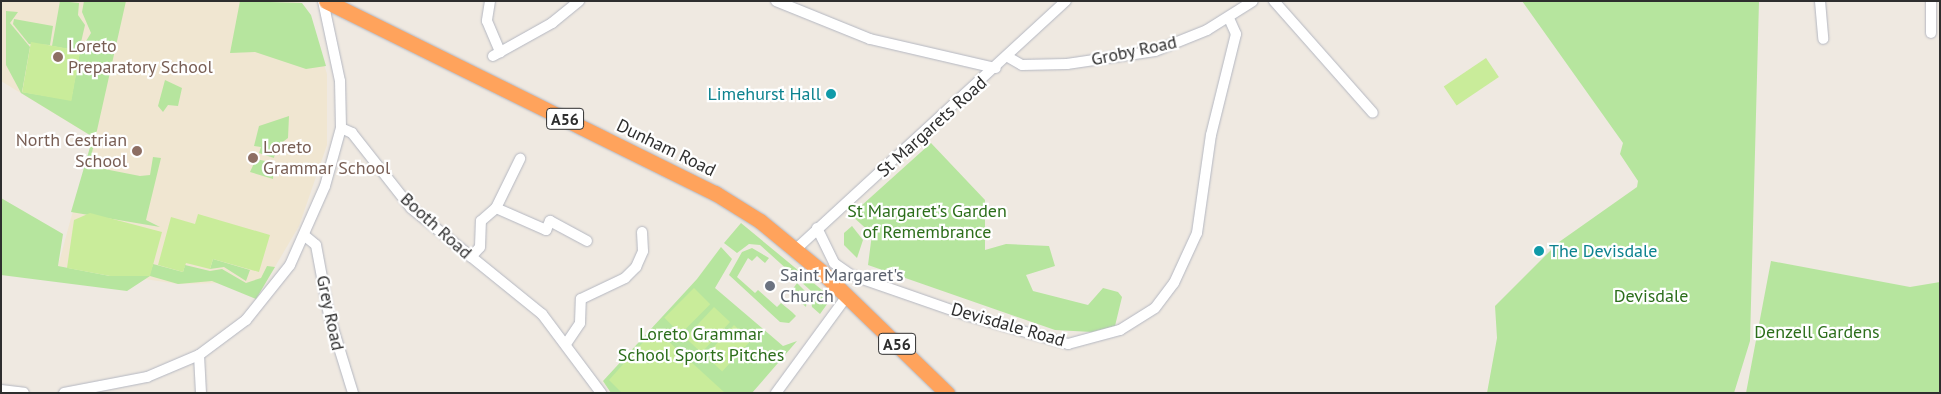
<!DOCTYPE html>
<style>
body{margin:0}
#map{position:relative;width:1941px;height:394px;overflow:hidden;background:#efe9e1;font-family:"PT Sans",sans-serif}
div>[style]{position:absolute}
.education>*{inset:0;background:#f0e6d1}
.green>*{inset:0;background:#b6e59e}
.pitch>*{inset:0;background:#c9ec9a;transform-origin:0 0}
.roads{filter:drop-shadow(0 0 1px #b4b7c1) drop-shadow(0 0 1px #b4b7c1)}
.minor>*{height:10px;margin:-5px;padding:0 5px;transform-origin:5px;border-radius:5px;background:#fff}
.highway>*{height:15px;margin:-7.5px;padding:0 7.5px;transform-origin:7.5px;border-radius:7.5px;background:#ffa35c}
.dots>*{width:14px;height:14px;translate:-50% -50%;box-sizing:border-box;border:2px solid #fff;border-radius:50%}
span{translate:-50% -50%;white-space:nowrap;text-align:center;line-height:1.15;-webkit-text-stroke:4.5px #fff;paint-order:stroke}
.shield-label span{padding:1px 4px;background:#fff;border:1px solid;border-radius:4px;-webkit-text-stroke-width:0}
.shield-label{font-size:16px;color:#2e2e2e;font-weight:700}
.education-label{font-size:18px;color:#785e54}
.left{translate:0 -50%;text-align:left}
.right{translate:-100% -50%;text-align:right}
.street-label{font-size:18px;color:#2e2e2e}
.culture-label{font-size:18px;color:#0d838f}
.park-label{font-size:18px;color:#2c6e1b}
.worship-label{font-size:18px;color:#5b616d}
.frame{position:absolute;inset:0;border:2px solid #2e2e2e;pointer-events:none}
</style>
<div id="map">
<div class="education">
<i style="clip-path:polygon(1px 1px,299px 1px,306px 8px,327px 74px,327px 145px,299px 226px,256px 299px,224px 283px,178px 284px,58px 266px,93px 137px,1px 81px)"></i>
</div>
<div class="green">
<i style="clip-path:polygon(60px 1px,79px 3px,78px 15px,85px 25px,79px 51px,52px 46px)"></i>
<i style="clip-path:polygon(84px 1px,126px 1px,89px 166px,140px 176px,150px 175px,153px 157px,161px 158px,146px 220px,160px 227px,71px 212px,93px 137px,21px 93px,6px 65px,6px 11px,18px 12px,10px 23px,30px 47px,22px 92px,71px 100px,80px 51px,91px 33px,82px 12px)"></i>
<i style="clip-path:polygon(240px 1px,302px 3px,311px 15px,326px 66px,306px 69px,255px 52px,230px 53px)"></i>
<i style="clip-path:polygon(1522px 1px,1759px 1px,1750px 341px,1734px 393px,1487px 393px,1497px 338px,1495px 306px,1559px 242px,1637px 187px,1638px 181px,1620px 154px,1623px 143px)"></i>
<i style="clip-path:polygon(14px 19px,53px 26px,50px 45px,29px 44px,13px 24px)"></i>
<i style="clip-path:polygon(165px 80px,182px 88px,178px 106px,168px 105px,163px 112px,158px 106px)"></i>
<i style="clip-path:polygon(289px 116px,288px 138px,276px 147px,274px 158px,259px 153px,261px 147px,254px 146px,259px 126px)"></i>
<i style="clip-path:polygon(931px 143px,985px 200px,985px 250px,1006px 244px,1049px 246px,1055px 266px,1026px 275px,1033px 291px,1088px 305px,1103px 288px,1118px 292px,1122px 297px,1115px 326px,1092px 332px,1055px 330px,868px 265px,872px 234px,851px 215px)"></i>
<i style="clip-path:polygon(256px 159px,274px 163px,273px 179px,250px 172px)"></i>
<i style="clip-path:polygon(1px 198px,63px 234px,58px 266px,110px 276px,149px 276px,153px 264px,183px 272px,185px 265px,210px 271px,222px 269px,246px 283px,261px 278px,267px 266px,275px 267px,256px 299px,212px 281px,178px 284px,150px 276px,127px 291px,1px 275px)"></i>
<i style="clip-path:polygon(741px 223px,828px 295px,830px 300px,820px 314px,812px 307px,810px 290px,760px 245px,749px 244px,737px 253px,724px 243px)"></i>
<i style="clip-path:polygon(852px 226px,863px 240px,857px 258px,844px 245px,844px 233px)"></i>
<i style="clip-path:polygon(721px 247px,732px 259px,715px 288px,783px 346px,797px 341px,752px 393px,611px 393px,603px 381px,697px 279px)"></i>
<i style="clip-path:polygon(752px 248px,769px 258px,765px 263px,757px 256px,752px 261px,748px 258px,737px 277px,755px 293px,758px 290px,777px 307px,781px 303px,792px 312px,796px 316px,789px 323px,780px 322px,729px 275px,742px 252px)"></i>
<i style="clip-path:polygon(213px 259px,250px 270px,246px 281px,224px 267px,210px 269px)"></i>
<i style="clip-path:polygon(1771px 261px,1910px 287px,1940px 282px,1940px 393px,1746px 393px)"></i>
<i style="clip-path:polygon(797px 283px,808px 294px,806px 307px,790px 293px)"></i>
</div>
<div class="pitch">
<i style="left:31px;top:42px;width:50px;height:51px;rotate:10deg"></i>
<i style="left:1486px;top:58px;width:23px;height:51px;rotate:56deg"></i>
<i style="clip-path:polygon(90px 213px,162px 232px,150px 276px,110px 276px,67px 268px,74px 220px)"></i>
<i style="clip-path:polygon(198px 214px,270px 235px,259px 272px,213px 259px,210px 269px,186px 263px,183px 272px,158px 265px,171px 217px,195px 224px)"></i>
<i style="left:694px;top:288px;width:23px;height:42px;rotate:45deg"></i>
<i style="left:714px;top:307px;width:22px;height:42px;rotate:43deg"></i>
<i style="left:734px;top:325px;width:23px;height:42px;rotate:43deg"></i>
<i style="clip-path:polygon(655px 329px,725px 393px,622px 393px,609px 380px)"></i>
</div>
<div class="roads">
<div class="minor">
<i style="left:490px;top:1px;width:20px;rotate:99deg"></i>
<i style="left:487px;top:21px;width:34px;rotate:67deg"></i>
<i style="left:776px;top:1px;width:101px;rotate:22deg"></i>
<i style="left:870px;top:39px;width:129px;rotate:13deg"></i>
<i style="left:1274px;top:1px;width:149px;rotate:48.5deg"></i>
<i style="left:1820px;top:1px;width:38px;rotate:85deg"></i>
<i style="left:1931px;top:33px;width:32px;rotate:-90deg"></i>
<i style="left:493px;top:56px;width:68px;rotate:-29.2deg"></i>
<i style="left:552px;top:23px;width:35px;rotate:-39deg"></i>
<i style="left:1008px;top:57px;width:16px;rotate:30deg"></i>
<i style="left:1022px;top:65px;width:45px;rotate:-1.3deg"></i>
<i style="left:1067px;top:64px;width:89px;rotate:-8.4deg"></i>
<i style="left:1155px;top:51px;width:56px;rotate:-22deg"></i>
<i style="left:1207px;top:30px;width:54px;rotate:-32.2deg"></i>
<i style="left:341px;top:128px;width:12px;rotate:24deg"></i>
<i style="left:352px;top:133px;width:95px;rotate:51.8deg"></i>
<i style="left:411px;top:208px;width:169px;rotate:39deg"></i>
<i style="left:542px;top:314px;width:99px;rotate:53.2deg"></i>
<i style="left:496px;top:208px;width:55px;rotate:23.7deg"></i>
<i style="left:546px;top:230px;width:10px;rotate:-66deg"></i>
<i style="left:550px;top:221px;width:42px;rotate:28.4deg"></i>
<i style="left:817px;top:228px;width:39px;rotate:64deg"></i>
<i style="left:834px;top:263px;width:21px;rotate:35deg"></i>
<i style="left:851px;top:275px;width:125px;rotate:19.2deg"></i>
<i style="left:969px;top:316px;width:103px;rotate:15.8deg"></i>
<i style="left:1068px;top:344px;width:54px;rotate:-15.1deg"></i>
<i style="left:1120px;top:330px;width:41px;rotate:-32.2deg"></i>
<i style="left:1155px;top:308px;width:31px;rotate:-53deg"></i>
<i style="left:1174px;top:283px;width:55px;rotate:-65.3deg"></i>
<i style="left:1197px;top:233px;width:99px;rotate:-81.9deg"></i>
<i style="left:1211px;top:135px;width:104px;rotate:-76.1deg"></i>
<i style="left:1236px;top:34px;width:17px;rotate:-114deg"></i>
<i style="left:305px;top:236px;width:14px;rotate:39deg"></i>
<i style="left:316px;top:245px;width:71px;rotate:79.5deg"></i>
<i style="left:329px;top:315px;width:82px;rotate:72.9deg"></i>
<i style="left:795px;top:250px;width:368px;rotate:-42.6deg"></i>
<i style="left:471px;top:257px;width:13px;rotate:-48deg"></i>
<i style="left:480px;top:247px;width:26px;rotate:-88deg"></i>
<i style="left:481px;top:221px;width:20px;rotate:-41deg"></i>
<i style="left:496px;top:208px;width:55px;rotate:-63.9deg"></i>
<i style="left:566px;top:344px;width:25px;rotate:-56deg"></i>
<i style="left:580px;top:323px;width:24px;rotate:-88deg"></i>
<i style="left:581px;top:299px;width:49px;rotate:-25.5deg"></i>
<i style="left:625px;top:278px;width:16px;rotate:-45deg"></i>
<i style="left:636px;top:267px;width:17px;rotate:-66deg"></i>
<i style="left:643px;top:251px;width:19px;rotate:-93deg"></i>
<i style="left:199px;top:355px;width:38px;rotate:87deg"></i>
<i style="left:1px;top:390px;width:23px;rotate:7deg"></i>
<i style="left:64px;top:393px;width:85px;rotate:-10.9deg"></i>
<i style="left:147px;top:377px;width:56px;rotate:-22.9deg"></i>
<i style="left:199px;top:355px;width:59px;rotate:-36.7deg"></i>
<i style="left:246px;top:320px;width:70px;rotate:-51.3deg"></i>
<i style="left:290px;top:265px;width:86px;rotate:-66.1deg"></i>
<i style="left:325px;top:186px;width:60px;rotate:-74.6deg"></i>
<i style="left:341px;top:128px;width:47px;rotate:-91.2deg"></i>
<i style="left:340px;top:81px;width:82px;rotate:-102deg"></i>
<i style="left:776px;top:393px;width:120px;rotate:-53.8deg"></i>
</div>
<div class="highway">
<i style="left:326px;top:1px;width:434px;rotate:26.3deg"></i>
<i style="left:715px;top:193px;width:53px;rotate:31.9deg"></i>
<i style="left:760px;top:221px;width:82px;rotate:39.5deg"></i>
<i style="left:823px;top:273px;width:173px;rotate:44.1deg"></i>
</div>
</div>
<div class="dots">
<i style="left:58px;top:57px;background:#8d6e63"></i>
<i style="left:831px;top:94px;background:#0f9aa8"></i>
<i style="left:137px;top:151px;background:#8d6e63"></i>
<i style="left:253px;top:158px;background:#8d6e63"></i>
<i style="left:1539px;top:251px;background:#0f9aa8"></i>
<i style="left:770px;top:286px;background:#6b7280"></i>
</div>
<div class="shield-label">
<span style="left:565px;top:119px">A56</span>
<span style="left:897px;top:344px">A56</span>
</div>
<div class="education-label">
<span class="left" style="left:68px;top:57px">Loreto<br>Preparatory School</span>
<span class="right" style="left:127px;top:151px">North Cestrian<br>School</span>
<span class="left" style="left:263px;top:158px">Loreto<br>Grammar School</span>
</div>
<div class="street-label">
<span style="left:1134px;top:51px;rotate:-12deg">Groby Road</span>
<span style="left:932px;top:127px;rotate:-42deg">St Margarets Road</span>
<span style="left:666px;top:148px;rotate:26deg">Dunham Road</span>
<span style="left:436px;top:226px;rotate:42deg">Booth Road</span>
<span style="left:330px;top:313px;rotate:78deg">Grey Road</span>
<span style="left:1008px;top:325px;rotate:16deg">Devisdale Road</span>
</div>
<div class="culture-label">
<span class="right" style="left:821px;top:94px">Limehurst Hall</span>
<span class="left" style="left:1549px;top:251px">The Devisdale</span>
</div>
<div class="park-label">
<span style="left:927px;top:222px">St Margaret's Garden<br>of Remembrance</span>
<span style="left:1651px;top:296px">Devisdale</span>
<span style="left:1817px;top:332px">Denzell Gardens</span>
<span style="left:701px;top:345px">Loreto Grammar<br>School Sports Pitches</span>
</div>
<div class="worship-label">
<span class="left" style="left:780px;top:286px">Saint Margaret's<br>Church</span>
</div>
<div class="frame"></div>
</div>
